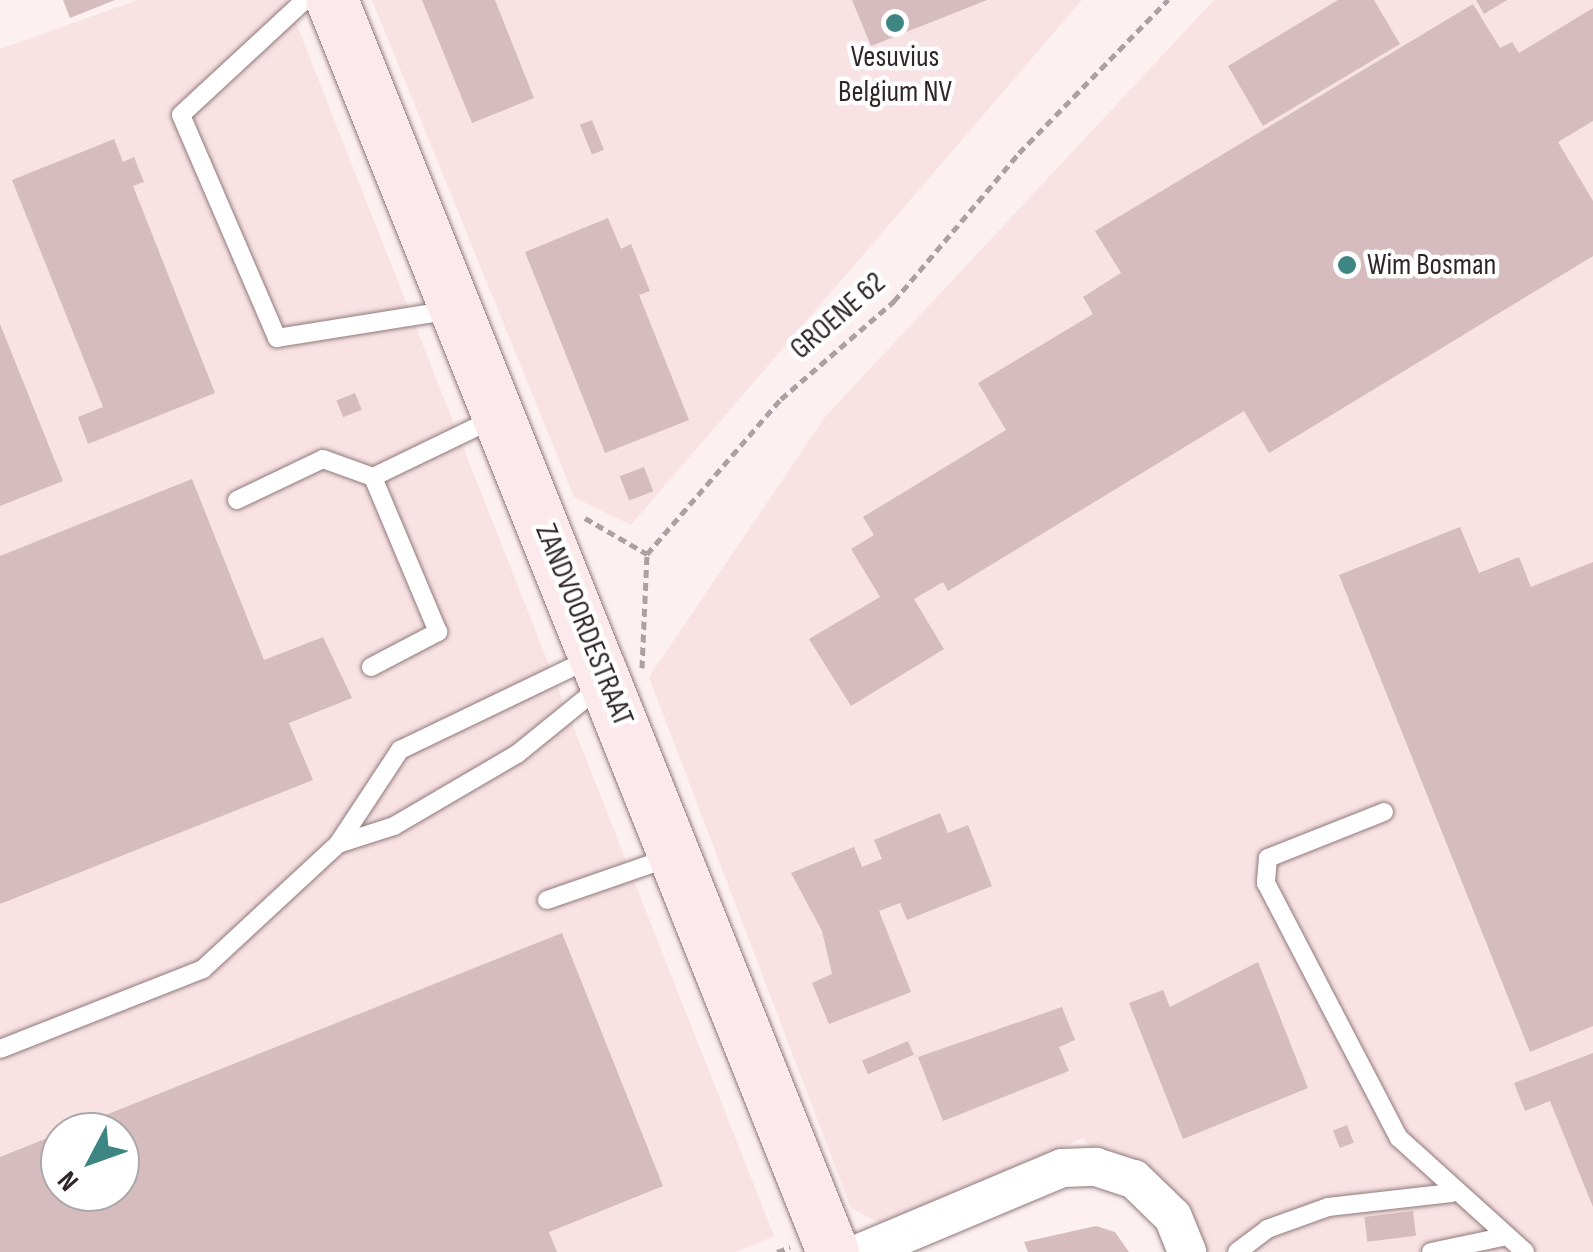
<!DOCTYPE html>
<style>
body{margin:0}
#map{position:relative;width:1593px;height:1252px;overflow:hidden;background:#fcf0f1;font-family:"Sofia Sans Condensed",sans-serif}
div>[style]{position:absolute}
.built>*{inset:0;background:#f8e2e4}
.building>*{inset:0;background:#d6bcbe;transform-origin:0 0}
.path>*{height:5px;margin-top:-2.5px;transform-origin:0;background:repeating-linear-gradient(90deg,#aca1a2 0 8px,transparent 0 13px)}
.roads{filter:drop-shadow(0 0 2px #90787a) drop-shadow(0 0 2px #90787a)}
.service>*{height:18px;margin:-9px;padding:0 9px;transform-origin:9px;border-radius:9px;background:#fff}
.minor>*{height:38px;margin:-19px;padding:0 19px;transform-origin:19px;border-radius:19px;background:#fff}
.secondary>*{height:52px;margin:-26px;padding:0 26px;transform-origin:26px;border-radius:26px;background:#fbe9eb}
.dots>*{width:28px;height:28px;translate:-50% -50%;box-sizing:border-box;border:5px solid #fff;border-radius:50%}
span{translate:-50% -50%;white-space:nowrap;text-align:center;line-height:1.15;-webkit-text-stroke:9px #fff;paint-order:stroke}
.poi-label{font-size:30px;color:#302627}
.left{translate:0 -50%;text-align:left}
.street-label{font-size:30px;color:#302627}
.north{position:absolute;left:40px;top:1112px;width:100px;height:100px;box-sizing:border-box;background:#fff;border:2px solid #aca8a9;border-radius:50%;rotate:229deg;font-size:28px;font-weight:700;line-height:40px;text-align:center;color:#302627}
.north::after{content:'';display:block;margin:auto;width:35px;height:45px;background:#3e8683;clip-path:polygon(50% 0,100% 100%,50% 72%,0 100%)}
</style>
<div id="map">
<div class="built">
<i style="clip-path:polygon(evenodd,138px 0,287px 0,774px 1236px,736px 1252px,0 1252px,0 49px,138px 0,60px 1132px,120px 1132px,120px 1192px,60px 1192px,60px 1132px)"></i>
<i style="clip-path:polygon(372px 0,1082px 0,631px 525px,574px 497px)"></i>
<i style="clip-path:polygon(1214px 0,1593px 0,1593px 1252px,1165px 1252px,1152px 1219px,1083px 1138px,880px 1223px,851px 1208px,649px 677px,825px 417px)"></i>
</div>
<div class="building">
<i style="clip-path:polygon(63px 0,115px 0,70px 18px)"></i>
<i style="clip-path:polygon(422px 0,495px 0,534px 98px,472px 123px)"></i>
<i style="clip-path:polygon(852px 0,987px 0,871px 46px)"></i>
<i style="clip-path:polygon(1338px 0,1374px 0,1400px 44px,1263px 126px,1228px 66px)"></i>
<i style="clip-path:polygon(1476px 0,1507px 0,1484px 14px)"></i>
<i style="clip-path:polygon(1473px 4px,1500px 48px,1512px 42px,1519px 53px,1593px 8px,1593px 121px,1558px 142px,1593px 201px,1593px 256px,1269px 453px,1244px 411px,948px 591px,943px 582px,914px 599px,944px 649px,851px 706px,809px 639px,880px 597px,851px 549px,874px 535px,863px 517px,1006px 430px,978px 383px,1093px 314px,1083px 297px,1121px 273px,1095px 231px)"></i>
<i style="left:592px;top:120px;width:32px;height:13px;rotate:68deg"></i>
<i style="clip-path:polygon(114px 139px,123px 162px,134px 157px,144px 182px,133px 186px,215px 393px,88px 444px,78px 417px,103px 407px,12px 180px)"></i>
<i style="clip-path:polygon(608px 218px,621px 249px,631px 244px,650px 291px,639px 295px,689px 420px,605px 453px,525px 252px)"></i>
<i style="clip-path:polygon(0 324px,63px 481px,0 506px)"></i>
<i style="left:355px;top:393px;width:18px;height:20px;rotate:68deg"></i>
<i style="left:644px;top:467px;width:26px;height:26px;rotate:69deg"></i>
<i style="clip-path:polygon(192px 479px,264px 660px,323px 637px,352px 698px,289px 723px,313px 780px,0 904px,0 556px)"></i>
<i style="clip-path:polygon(1460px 527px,1479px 573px,1519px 557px,1531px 587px,1593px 562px,1593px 1026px,1530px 1052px,1339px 575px)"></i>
<i style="clip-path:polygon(940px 813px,948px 833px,968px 825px,992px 886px,907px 920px,900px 903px,879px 911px,911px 992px,829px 1024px,812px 983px,832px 974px,822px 931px,791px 873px,854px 847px,862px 867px,882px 859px,874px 840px)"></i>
<i style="clip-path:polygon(562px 933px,663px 1186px,549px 1232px,557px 1252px,0 1252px,0 1157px,60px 1133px,60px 1192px,120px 1192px,120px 1132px,63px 1132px)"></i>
<i style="clip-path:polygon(1258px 962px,1308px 1088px,1183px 1139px,1129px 1003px,1163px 990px,1170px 1007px)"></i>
<i style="clip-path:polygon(1062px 1007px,1075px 1040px,1059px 1047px,1069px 1071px,943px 1121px,918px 1057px)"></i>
<i style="left:908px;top:1041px;width:15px;height:50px;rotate:67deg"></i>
<i style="clip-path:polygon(1593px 1053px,1593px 1207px,1550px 1101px,1525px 1111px,1514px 1083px)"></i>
<i style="left:1347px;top:1125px;width:19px;height:15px;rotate:69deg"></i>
<i style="left:1413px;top:1211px;width:25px;height:49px;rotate:83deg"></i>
<i style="clip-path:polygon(1096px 1226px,1115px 1232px,1129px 1252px,1028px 1252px,1024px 1242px)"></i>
</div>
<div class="path">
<i style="left:585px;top:518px;width:72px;rotate:30.1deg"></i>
<i style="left:642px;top:668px;width:114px;rotate:-87.5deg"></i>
<i style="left:647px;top:554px;width:205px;rotate:-49.2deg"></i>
<i style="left:781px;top:399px;width:150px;rotate:-40.9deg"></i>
<i style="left:894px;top:301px;width:194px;rotate:-49.8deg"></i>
<i style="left:1019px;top:153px;width:214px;rotate:-45.8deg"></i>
<i style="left:777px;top:1252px;width:14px;rotate:-21deg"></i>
</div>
<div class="roads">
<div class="service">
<i style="left:305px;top:0;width:169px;rotate:137.2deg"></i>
<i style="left:181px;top:115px;width:243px;rotate:66.7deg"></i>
<i style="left:277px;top:338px;width:176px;rotate:-9.1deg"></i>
<i style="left:237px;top:500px;width:95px;rotate:-25.5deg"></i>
<i style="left:323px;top:459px;width:53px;rotate:19.8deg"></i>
<i style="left:371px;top:667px;width:76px;rotate:-27.6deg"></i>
<i style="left:438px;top:632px;width:168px;rotate:-112.8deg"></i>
<i style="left:373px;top:477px;width:136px;rotate:-25.8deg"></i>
<i style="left:1384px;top:812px;width:125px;rotate:158.4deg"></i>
<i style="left:1268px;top:858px;width:25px;rotate:95deg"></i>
<i style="left:1266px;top:883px;width:288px;rotate:62.5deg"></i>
<i style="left:1399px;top:1138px;width:170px;rotate:42.1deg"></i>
<i style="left:338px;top:844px;width:59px;rotate:-17.8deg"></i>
<i style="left:394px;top:826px;width:143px;rotate:-30.3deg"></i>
<i style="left:517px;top:754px;width:108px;rotate:-39deg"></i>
<i style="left:547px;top:900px;width:131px;rotate:-19.1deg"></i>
<i style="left:0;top:1049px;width:218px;rotate:-21.5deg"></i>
<i style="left:203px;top:969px;width:184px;rotate:-42.8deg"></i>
<i style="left:338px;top:844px;width:113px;rotate:-56.6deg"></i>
<i style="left:400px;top:750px;width:210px;rotate:-25.7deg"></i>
<i style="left:1237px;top:1252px;width:38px;rotate:-37deg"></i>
<i style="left:1267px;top:1229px;width:65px;rotate:-19.8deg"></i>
<i style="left:1328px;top:1207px;width:124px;rotate:-6.5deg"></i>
<i style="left:1431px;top:1252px;width:73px;rotate:-11.9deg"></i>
</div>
<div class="minor">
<i style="left:862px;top:1252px;width:217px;rotate:-22.8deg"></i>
<i style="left:1062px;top:1168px;width:34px;rotate:-2deg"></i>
<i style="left:1096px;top:1167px;width:40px;rotate:18deg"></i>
<i style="left:1134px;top:1179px;width:54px;rotate:44.3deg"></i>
<i style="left:1173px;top:1217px;width:38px;rotate:68deg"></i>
</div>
<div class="secondary">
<i style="left:332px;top:0;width:1349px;rotate:68.19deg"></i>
</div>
</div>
<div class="dots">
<i style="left:895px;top:23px;background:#3e8683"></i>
<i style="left:1347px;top:265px;background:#3e8683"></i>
</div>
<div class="poi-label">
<span style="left:895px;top:74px">Vesuvius<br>Belgium NV</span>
<span class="left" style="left:1367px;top:265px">Wim Bosman</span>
</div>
<div class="street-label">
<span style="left:838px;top:316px;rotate:-41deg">GROENE 62</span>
<span style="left:584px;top:625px;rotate:68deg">ZANDVOORDESTRAAT</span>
</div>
<div class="north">N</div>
</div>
